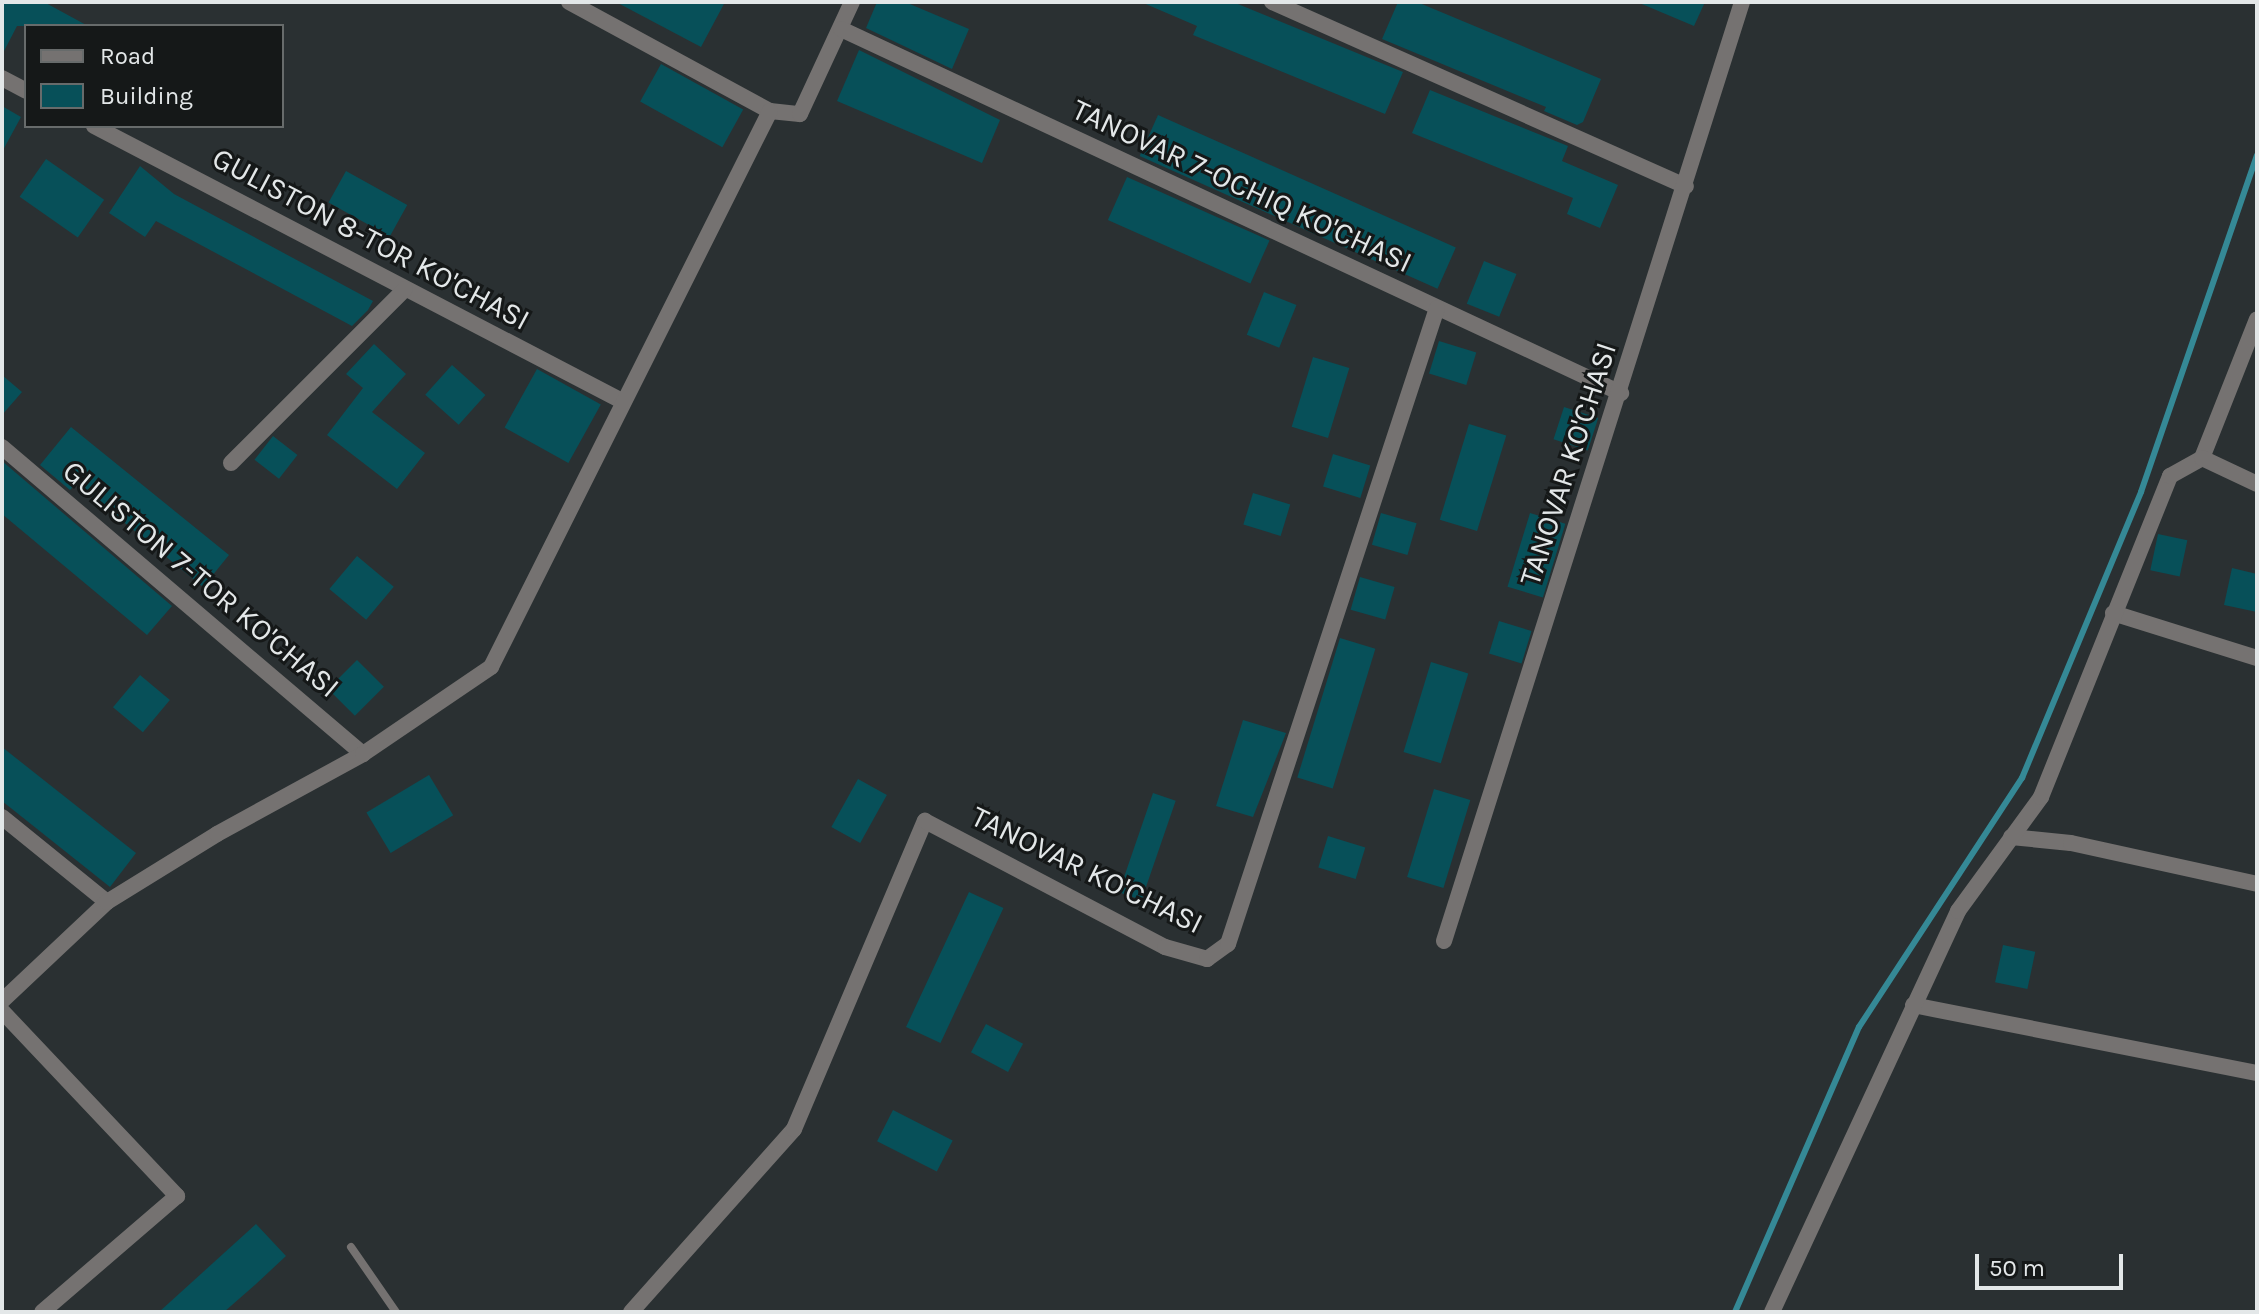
<!DOCTYPE html>
<style>
body{margin:0}
#map{position:relative;width:2259px;height:1314px;overflow:hidden;background:#2a3032;font-family:Karla,sans-serif}
div>[style]{position:absolute}
.stream>*{height:6px;margin:-3px;padding:0 3px;transform-origin:3px;border-radius:3px;background:#358996}
.building>*{inset:0;background:#075059;transform-origin:0 0}
.lane>*{height:8px;margin:-4px;padding:0 4px;transform-origin:4px;border-radius:4px;background:#757271}
.street>*{height:16px;margin:-8px;padding:0 8px;transform-origin:8px;border-radius:8px;background:#757271}
span{translate:-50% -50%;white-space:nowrap;text-align:center;line-height:1.15;-webkit-text-stroke:6px #151818;paint-order:stroke}
.street-label{font-size:30px;color:#e3e7e8}
.frame{position:absolute;inset:0;border:4px solid #e3e7e8;pointer-events:none}
.legend{position:absolute;left:24px;top:24px;width:260px;height:104px;box-sizing:border-box;background:#151818;border:2px solid #676b6b;margin:0;padding:10px 14px;list-style:none;font-size:24px;color:#e3e7e8}
.legend li{display:flex;align-items:center;gap:16px;height:40px}
.legend b{width:40px;border:2px solid #676b6b}
.scale{position:absolute;left:1975px;top:1254px;width:148px;height:36px;box-sizing:border-box;border:4px solid #e3e7e8;border-top:0;padding-left:10px;font-size:24px;line-height:28px;white-space:nowrap;color:#e3e7e8;-webkit-text-stroke:6px #151818;paint-order:stroke}
</style>
<div id="map">
<div class="stream">
<i style="left:1735px;top:1312px;width:311px;rotate:-66.5deg"></i>
<i style="left:1859px;top:1027px;width:298px;rotate:-56.8deg"></i>
<i style="left:2022px;top:778px;width:310px;rotate:-67.4deg"></i>
<i style="left:2141px;top:492px;width:356px;rotate:-71deg"></i>
</div>
<div class="building">
<i style="clip-path:polygon(2px 2px,44px 2px,88px 26px,17px 26px,2px 55px)"></i>
<i style="clip-path:polygon(616px 2px,725px 2px,701px 47px)"></i>
<i style="clip-path:polygon(877px 2px,905px 2px,969px 29px,952px 69px,866px 28px)"></i>
<i style="clip-path:polygon(1141px 2px,1233px 2px,1403px 72px,1385px 114px,1193px 35px,1197px 26px)"></i>
<i style="clip-path:polygon(1398px 2px,1417px 2px,1601px 79px,1583px 122px,1577px 125px,1544px 111px,1546px 107px,1382px 39px)"></i>
<i style="clip-path:polygon(1637px 2px,1705px 2px,1694px 26px)"></i>
<i style="clip-path:polygon(859px 50px,1000px 120px,982px 163px,837px 101px)"></i>
<i style="left:661px;top:64px;width:94px;height:43px;rotate:29deg"></i>
<i style="clip-path:polygon(1430px 90px,1568px 146px,1562px 161px,1618px 185px,1600px 228px,1567px 214px,1573px 198px,1412px 133px)"></i>
<i style="clip-path:polygon(2px 106px,21px 117px,2px 152px)"></i>
<i style="left:1158px;top:115px;width:326px;height:45px;rotate:24deg"></i>
<i style="left:46px;top:159px;width:71px;height:46px;rotate:35deg"></i>
<i style="clip-path:polygon(140px 166px,174px 194px,373px 301px,368px 310px,352px 326px,156px 221px,145px 237px,109px 213px)"></i>
<i style="left:346px;top:171px;width:70px;height:36px;rotate:29deg"></i>
<i style="left:1127px;top:177px;width:156px;height:47px;rotate:24deg"></i>
<i style="left:1484px;top:261px;width:35px;height:46px;rotate:22deg"></i>
<i style="left:1264px;top:292px;width:35px;height:46px;rotate:22deg"></i>
<i style="left:1439px;top:341px;width:39px;height:34px;rotate:17deg"></i>
<i style="clip-path:polygon(374px 344px,406px 374px,372px 412px,425px 453px,397px 489px,327px 435px,363px 388px,346px 374px)"></i>
<i style="left:1313px;top:357px;width:38px;height:73px;rotate:17deg"></i>
<i style="left:452px;top:365px;width:45px;height:40px;rotate:42deg"></i>
<i style="left:537px;top:369px;width:73px;height:67px;rotate:29deg"></i>
<i style="clip-path:polygon(2px 375px,22px 392px,2px 415px)"></i>
<i style="left:1564px;top:407px;width:36px;height:34px;rotate:18deg"></i>
<i style="left:1469px;top:424px;width:39px;height:100px;rotate:17deg"></i>
<i style="clip-path:polygon(71px 427px,229px 555px,203px 587px,76px 483px,70px 490px,40px 465px)"></i>
<i style="left:273px;top:436px;width:31px;height:30px;rotate:38deg"></i>
<i style="left:1333px;top:454px;width:39px;height:34px;rotate:17deg"></i>
<i style="clip-path:polygon(2px 461px,172px 606px,147px 635px,2px 514px)"></i>
<i style="left:1253px;top:493px;width:39px;height:33px;rotate:17deg"></i>
<i style="left:1381px;top:513px;width:37px;height:33px;rotate:16deg"></i>
<i style="left:1530px;top:513px;width:37px;height:77px;rotate:17deg"></i>
<i style="left:2158px;top:534px;width:30px;height:37px;rotate:12deg"></i>
<i style="left:357px;top:556px;width:48px;height:43px;rotate:40deg"></i>
<i style="clip-path:polygon(2232px 568px,2257px 574px,2257px 612px,2224px 605px)"></i>
<i style="left:1360px;top:577px;width:36px;height:34px;rotate:16deg"></i>
<i style="left:1499px;top:621px;width:34px;height:34px;rotate:17deg"></i>
<i style="left:1340px;top:638px;width:37px;height:146px;rotate:17deg"></i>
<i style="left:357px;top:660px;width:38px;height:41px;rotate:45deg"></i>
<i style="left:1431px;top:662px;width:39px;height:94px;rotate:17deg"></i>
<i style="left:140px;top:675px;width:39px;height:42px;rotate:40deg"></i>
<i style="clip-path:polygon(1243px 720px,1286px 733px,1253px 817px,1216px 806px)"></i>
<i style="clip-path:polygon(2px 747px,136px 853px,110px 887px,2px 801px)"></i>
<i style="left:429px;top:775px;width:47px;height:73px;rotate:59deg"></i>
<i style="left:858px;top:779px;width:33px;height:55px;rotate:29deg"></i>
<i style="left:1434px;top:789px;width:38px;height:92px;rotate:17deg"></i>
<i style="left:1153px;top:793px;width:24px;height:105px;rotate:19deg"></i>
<i style="left:1328px;top:836px;width:39px;height:33px;rotate:17deg"></i>
<i style="left:969px;top:892px;width:38px;height:149px;rotate:25deg"></i>
<i style="left:2003px;top:945px;width:33px;height:38px;rotate:12deg"></i>
<i style="left:986px;top:1024px;width:42px;height:32px;rotate:28deg"></i>
<i style="left:893px;top:1110px;width:67px;height:35px;rotate:27deg"></i>
<i style="clip-path:polygon(256px 1224px,286px 1256px,256px 1284px,224px 1312px,159px 1312px)"></i>
</div>
<div class="lane">
<i style="left:351px;top:1247px;width:79px;rotate:55.3deg"></i>
</div>
<div class="street">
<i style="left:569px;top:2px;width:229px;rotate:28.5deg"></i>
<i style="left:770px;top:111px;width:30px;rotate:6deg"></i>
<i style="left:800px;top:114px;width:123px;rotate:-65.1deg"></i>
<i style="left:1272px;top:2px;width:453px;rotate:24deg"></i>
<i style="left:841px;top:29px;width:861px;rotate:25.02deg"></i>
<i style="left:2px;top:78px;width:27px;rotate:28deg"></i>
<i style="left:94px;top:126px;width:595px;rotate:27.51deg"></i>
<i style="left:2px;top:447px;width:474px;rotate:40.4deg"></i>
<i style="left:2202px;top:458px;width:149px;rotate:-68.4deg"></i>
<i style="left:231px;top:463px;width:246px;rotate:-45deg"></i>
<i style="left:2113px;top:613px;width:151px;rotate:17.4deg"></i>
<i style="left:2px;top:817px;width:135px;rotate:39deg"></i>
<i style="left:2011px;top:837px;width:60px;rotate:5.7deg"></i>
<i style="left:2071px;top:843px;width:190px;rotate:12.4deg"></i>
<i style="left:1444px;top:941px;width:985px;rotate:-72.39deg"></i>
<i style="left:2px;top:1001px;width:144px;rotate:-43.3deg"></i>
<i style="left:107px;top:902px;width:129px;rotate:-31.7deg"></i>
<i style="left:217px;top:834px;width:166px;rotate:-28.7deg"></i>
<i style="left:363px;top:754px;width:155px;rotate:-34.2deg"></i>
<i style="left:491px;top:667px;width:622px;rotate:-63.35deg"></i>
<i style="left:1913px;top:1005px;width:351px;rotate:11.2deg"></i>
<i style="left:2px;top:1011px;width:255px;rotate:46.6deg"></i>
<i style="left:177px;top:1196px;width:178px;rotate:139.3deg"></i>
<i style="left:631px;top:1312px;width:245px;rotate:-48.3deg"></i>
<i style="left:794px;top:1129px;width:335px;rotate:-67deg"></i>
<i style="left:925px;top:821px;width:271px;rotate:27.7deg"></i>
<i style="left:1165px;top:947px;width:44px;rotate:15.9deg"></i>
<i style="left:1207px;top:959px;width:26px;rotate:-36deg"></i>
<i style="left:1228px;top:944px;width:669px;rotate:-71.81deg"></i>
<i style="left:1772px;top:1312px;width:442px;rotate:-65.1deg"></i>
<i style="left:1958px;top:911px;width:141px;rotate:-53.9deg"></i>
<i style="left:2041px;top:797px;width:346px;rotate:-68.1deg"></i>
<i style="left:2170px;top:476px;width:37px;rotate:-29deg"></i>
<i style="left:2202px;top:458px;width:61px;rotate:25.3deg"></i>
</div>
<div class="street-label">
<span style="left:1242px;top:186px;rotate:25deg">TANOVAR 7-OCHIQ KO'CHASI</span>
<span style="left:371px;top:239px;rotate:28deg">GULISTON 8-TOR KO'CHASI</span>
<span style="left:1568px;top:464px;rotate:-72deg">TANOVAR KO'CHASI</span>
<span style="left:201px;top:579px;rotate:40deg">GULISTON 7-TOR KO'CHASI</span>
<span style="left:1087px;top:870px;rotate:26deg">TANOVAR KO'CHASI</span>
</div>
<div class="frame"></div>
<ul class="legend">
<li><b style="height:10px;background:#757271"></b>Road</li>
<li><b style="height:22px;background:#075059"></b>Building</li>
</ul>
<div class="scale">50 m</div>
</div>
